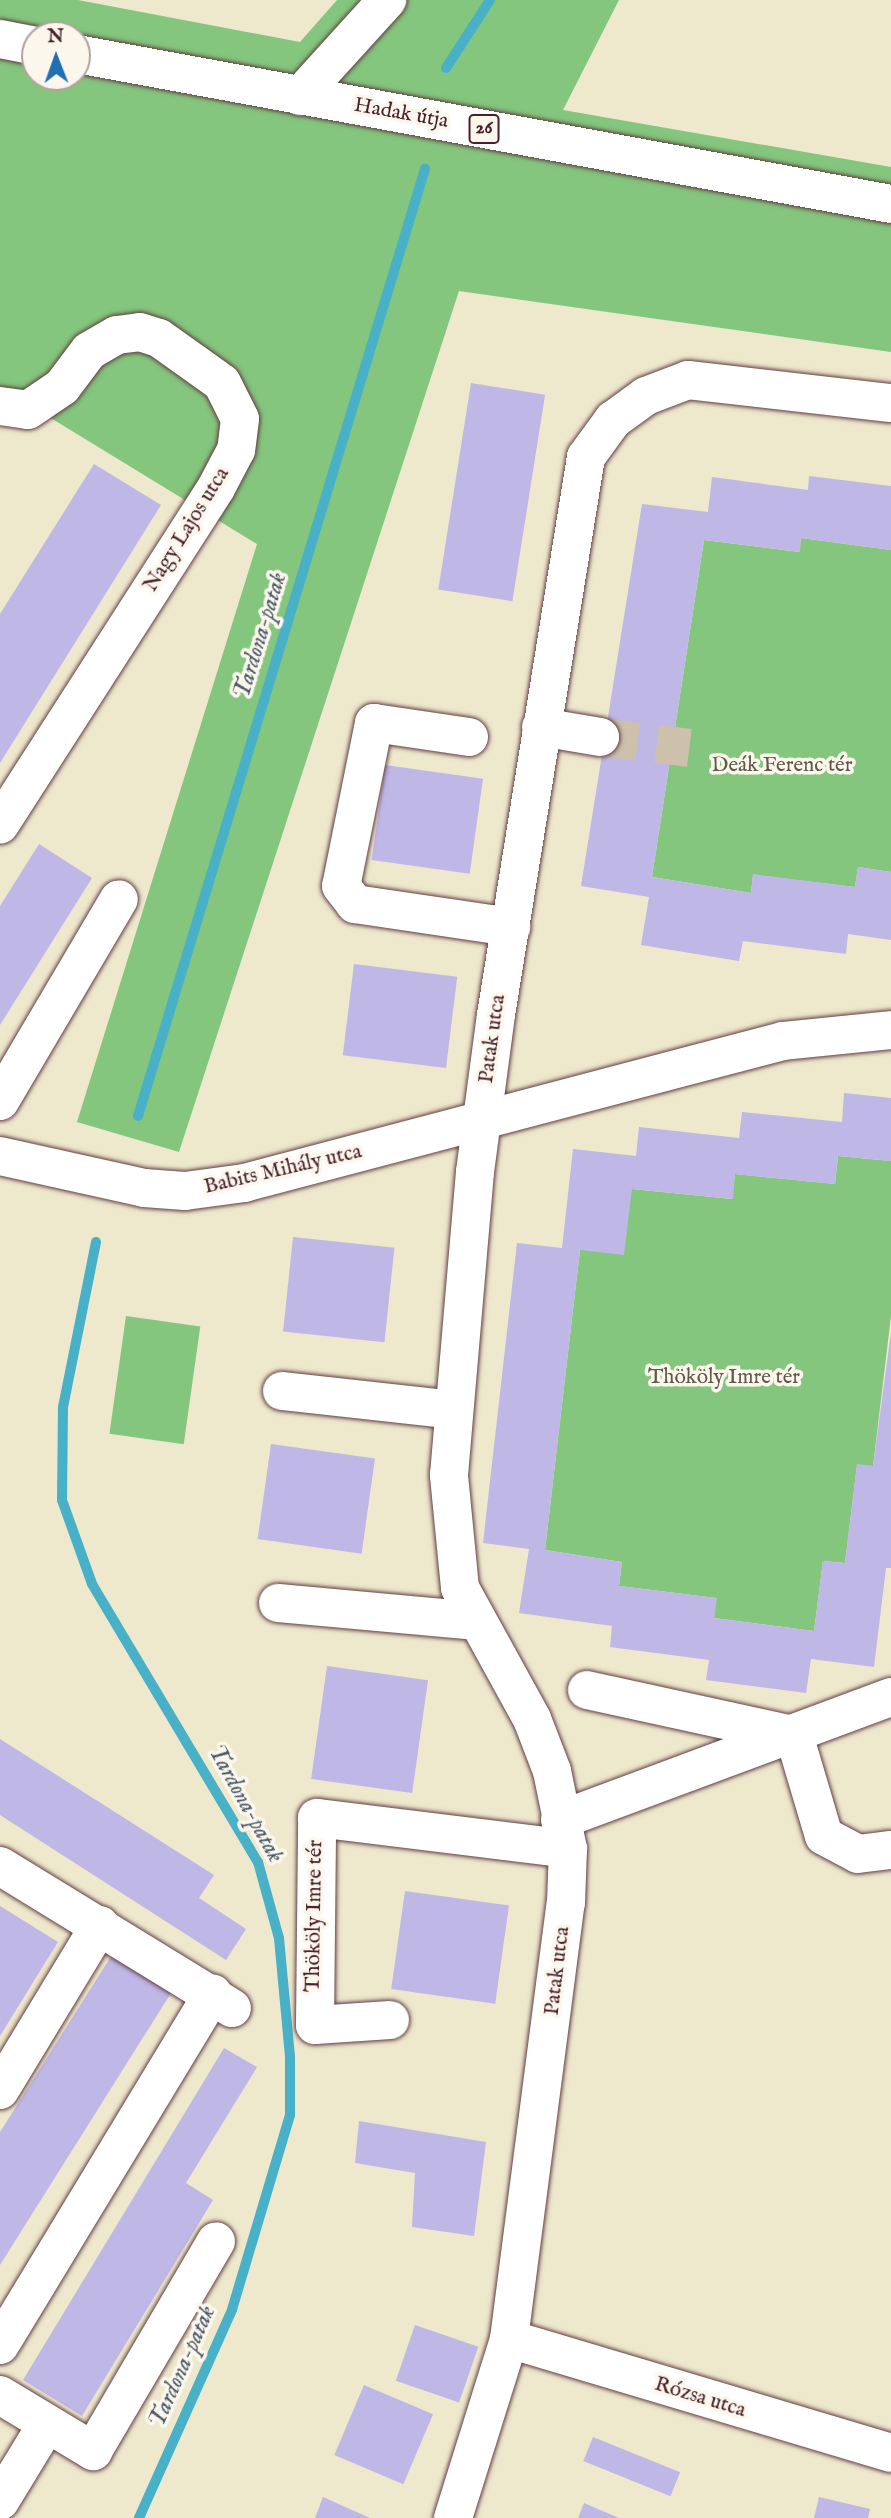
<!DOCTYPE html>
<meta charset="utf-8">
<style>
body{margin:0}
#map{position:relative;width:891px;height:2518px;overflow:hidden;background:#eee8cd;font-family:"IM FELL English",serif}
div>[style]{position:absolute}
.green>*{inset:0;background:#84c67e;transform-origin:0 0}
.stream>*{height:10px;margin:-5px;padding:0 5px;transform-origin:5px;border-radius:5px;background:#48b0c7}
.building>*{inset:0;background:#bfb7e6;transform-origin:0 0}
.minor-tunnel>*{height:38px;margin-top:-19px;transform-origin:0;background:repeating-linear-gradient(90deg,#cdc0ad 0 38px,transparent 0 57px)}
.roads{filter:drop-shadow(0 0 2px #633d43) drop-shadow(0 0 2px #633d43)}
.minor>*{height:38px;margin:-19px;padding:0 19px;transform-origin:19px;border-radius:19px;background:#fff}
.major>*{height:38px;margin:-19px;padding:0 19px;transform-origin:19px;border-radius:19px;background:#fff}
span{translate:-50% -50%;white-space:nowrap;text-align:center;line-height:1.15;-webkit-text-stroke:7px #fbf7ec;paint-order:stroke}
.shield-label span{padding:2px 5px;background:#fbf7ec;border:2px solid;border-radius:5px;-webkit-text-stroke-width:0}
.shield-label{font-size:19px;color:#4a1f2b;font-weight:700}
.street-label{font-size:21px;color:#4a1f2b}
.park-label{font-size:21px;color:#5e5948}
.water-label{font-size:23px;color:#495969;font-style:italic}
.north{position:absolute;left:21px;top:21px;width:70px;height:70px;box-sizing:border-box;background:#fbf7ec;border:2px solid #b4a19f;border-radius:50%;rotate:359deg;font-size:19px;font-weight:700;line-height:28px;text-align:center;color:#4a1f2b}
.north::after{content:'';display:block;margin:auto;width:24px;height:32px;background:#1f6fb2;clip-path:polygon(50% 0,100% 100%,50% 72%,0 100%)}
</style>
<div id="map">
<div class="green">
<i style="clip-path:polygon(evenodd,0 0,78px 0,300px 42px,337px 0,619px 0,563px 110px,891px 167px,891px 352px,459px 291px,179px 1152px,77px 1122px,257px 544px,0 387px,0 0,35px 35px,77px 35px,77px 77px,35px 77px,35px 35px)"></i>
<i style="clip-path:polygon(801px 538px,891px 550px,891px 872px,858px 867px,855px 887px,753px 875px,751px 893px,652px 877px,704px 540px,799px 552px)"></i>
<i style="clip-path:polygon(838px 1156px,891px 1161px,891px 1316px,873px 1466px,857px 1465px,845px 1563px,823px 1561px,814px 1631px,714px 1618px,716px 1598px,619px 1586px,622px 1562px,545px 1550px,580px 1250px,632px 1189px,732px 1199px,735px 1174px,835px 1184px)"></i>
<i style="left:126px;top:1316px;width:75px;height:119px;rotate:8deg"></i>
</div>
<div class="stream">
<i style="left:446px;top:68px;width:81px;rotate:-57.1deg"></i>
<i style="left:138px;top:1116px;width:990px;rotate:-73.14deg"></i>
<i style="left:96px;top:1242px;width:168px;rotate:101.3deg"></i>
<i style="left:63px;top:1407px;width:93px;rotate:90.6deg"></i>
<i style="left:62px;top:1500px;width:89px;rotate:70.3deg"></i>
<i style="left:92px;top:1584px;width:324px;rotate:59.2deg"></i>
<i style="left:258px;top:1862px;width:79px;rotate:74.6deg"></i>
<i style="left:279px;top:1938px;width:119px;rotate:84.7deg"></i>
<i style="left:290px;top:2056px;width:59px;rotate:90deg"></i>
<i style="left:290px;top:2115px;width:203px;rotate:106.6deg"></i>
<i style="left:232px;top:2310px;width:228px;rotate:114.1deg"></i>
</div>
<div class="building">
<i style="left:471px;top:383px;width:75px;height:209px;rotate:9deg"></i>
<i style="clip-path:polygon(94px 464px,161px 505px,0 763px,0 614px)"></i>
<i style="clip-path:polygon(809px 476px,891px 486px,891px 550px,801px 538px,800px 552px,704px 540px,652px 877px,751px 893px,753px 874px,855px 887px,858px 867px,891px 872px,891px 940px,848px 934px,846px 954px,743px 941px,739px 961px,641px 945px,649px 897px,581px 886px,642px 504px,708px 512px,712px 477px,808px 490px)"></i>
<i style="left:385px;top:765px;width:99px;height:96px;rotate:8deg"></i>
<i style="clip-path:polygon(39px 844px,92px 878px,0 1025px,0 906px)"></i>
<i style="left:354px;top:964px;width:104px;height:92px;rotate:7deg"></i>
<i style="clip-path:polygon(844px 1093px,891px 1098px,891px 1161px,838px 1156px,835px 1184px,735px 1174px,733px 1199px,632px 1189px,624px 1255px,580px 1250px,545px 1550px,622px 1562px,619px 1586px,717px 1598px,714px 1618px,814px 1631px,823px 1561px,845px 1563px,857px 1464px,873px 1466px,891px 1332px,891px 1568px,886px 1568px,874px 1667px,811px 1659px,806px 1693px,706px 1680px,709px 1660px,610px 1647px,612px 1626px,519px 1613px,529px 1549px,483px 1543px,517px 1243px,562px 1248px,573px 1149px,636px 1156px,639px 1127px,739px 1138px,742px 1112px,842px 1122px)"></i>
<i style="left:293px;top:1237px;width:102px;height:95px;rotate:6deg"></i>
<i style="left:271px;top:1444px;width:105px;height:96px;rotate:8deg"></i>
<i style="left:327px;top:1666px;width:102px;height:114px;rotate:8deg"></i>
<i style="clip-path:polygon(0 1739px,214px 1875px,199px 1898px,246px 1929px,226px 1960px,0 1815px)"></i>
<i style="left:405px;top:1891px;width:105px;height:99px;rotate:8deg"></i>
<i style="clip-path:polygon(0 1906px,58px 1942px,0 2036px)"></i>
<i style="clip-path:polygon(112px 1955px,171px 1993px,0 2265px,0 2132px)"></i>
<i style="clip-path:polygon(224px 2048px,257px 2067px,186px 2183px,213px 2200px,82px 2416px,23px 2380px)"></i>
<i style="clip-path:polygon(359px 2121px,486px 2142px,474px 2236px,412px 2227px,415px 2173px,355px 2163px)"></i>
<i style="left:415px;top:2325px;width:67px;height:59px;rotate:19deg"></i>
<i style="left:364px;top:2385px;width:75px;height:76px;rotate:23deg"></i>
<i style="left:593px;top:2437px;width:94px;height:26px;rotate:22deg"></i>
<i style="clip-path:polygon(323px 2497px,370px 2518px,315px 2518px)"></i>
<i style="clip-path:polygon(819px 2497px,870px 2509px,868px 2518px,814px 2518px)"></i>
<i style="clip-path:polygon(584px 2503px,619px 2518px,578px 2518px)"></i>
</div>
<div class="minor-tunnel">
<i style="left:600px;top:737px;width:90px;rotate:7deg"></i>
</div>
<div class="roads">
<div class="minor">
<i style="left:300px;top:96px;width:130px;rotate:-47.8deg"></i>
<i style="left:0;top:406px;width:28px;rotate:8deg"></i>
<i style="left:28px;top:410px;width:41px;rotate:-34.1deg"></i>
<i style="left:62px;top:387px;width:45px;rotate:-53.1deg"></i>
<i style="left:89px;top:351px;width:32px;rotate:-30deg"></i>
<i style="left:117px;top:335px;width:23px;rotate:-7deg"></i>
<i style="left:140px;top:332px;width:20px;rotate:18deg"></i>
<i style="left:159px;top:338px;width:77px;rotate:35.5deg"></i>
<i style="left:222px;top:383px;width:40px;rotate:63.4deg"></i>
<i style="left:240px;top:419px;width:31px;rotate:97deg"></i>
<i style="left:236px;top:450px;width:43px;rotate:117.8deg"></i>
<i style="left:216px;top:488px;width:400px;rotate:122.7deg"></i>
<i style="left:541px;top:727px;width:60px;rotate:9.6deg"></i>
<i style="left:469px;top:737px;width:96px;rotate:-171.6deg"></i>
<i style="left:374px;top:723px;width:166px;rotate:101.4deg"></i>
<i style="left:341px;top:886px;width:23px;rotate:52deg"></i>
<i style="left:355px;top:904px;width:158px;rotate:8.4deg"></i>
<i style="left:0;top:1101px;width:234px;rotate:-59.5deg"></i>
<i style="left:0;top:1156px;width:148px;rotate:12.5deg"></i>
<i style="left:144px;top:1188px;width:41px;rotate:4.2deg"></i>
<i style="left:185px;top:1191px;width:60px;rotate:-7.7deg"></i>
<i style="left:244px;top:1183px;width:557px;rotate:-14.76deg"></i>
<i style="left:783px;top:1041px;width:109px;rotate:-5.8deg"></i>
<i style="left:282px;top:1391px;width:172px;rotate:6.3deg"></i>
<i style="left:278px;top:1603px;width:198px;rotate:5.2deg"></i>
<i style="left:587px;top:1690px;width:212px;rotate:12.3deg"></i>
<i style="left:794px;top:1735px;width:105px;rotate:73.5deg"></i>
<i style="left:824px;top:1836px;width:38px;rotate:28deg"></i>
<i style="left:858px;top:1854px;width:33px;rotate:-7deg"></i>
<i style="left:560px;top:1820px;width:353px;rotate:-20.4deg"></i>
<i style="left:0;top:1866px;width:272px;rotate:31.5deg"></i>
<i style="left:390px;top:2020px;width:75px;rotate:176.2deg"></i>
<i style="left:315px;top:2025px;width:207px;rotate:-89.4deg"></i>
<i style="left:317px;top:1818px;width:253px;rotate:7deg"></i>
<i style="left:0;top:2090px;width:193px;rotate:-58.8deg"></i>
<i style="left:509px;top:2339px;width:399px;rotate:16.6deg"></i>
<i style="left:0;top:2345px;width:411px;rotate:-58.8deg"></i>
<i style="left:0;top:2395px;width:109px;rotate:31.1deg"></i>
<i style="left:93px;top:2451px;width:243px;rotate:-59.6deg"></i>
<i style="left:0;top:2501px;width:90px;rotate:-58.6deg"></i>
<i style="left:453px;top:2518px;width:188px;rotate:-72.6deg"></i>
<i style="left:509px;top:2339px;width:440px;rotate:-82.6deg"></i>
<i style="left:566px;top:1903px;width:54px;rotate:-87.9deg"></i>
<i style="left:568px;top:1849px;width:80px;rotate:-101.6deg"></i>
<i style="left:552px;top:1771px;width:56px;rotate:-111deg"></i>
<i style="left:532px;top:1719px;width:149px;rotate:-118.8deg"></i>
<i style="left:460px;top:1588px;width:114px;rotate:-95.6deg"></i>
<i style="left:449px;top:1475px;width:304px;rotate:-85.1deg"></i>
<i style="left:475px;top:1172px;width:158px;rotate:-82.4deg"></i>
<i style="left:496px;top:1015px;width:565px;rotate:-80.84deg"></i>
<i style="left:586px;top:457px;width:46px;rotate:-53.9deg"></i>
<i style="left:613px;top:420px;width:41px;rotate:-36deg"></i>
<i style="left:646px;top:396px;width:45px;rotate:-20.9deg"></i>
<i style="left:688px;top:380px;width:204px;rotate:6.5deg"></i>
</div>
<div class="major">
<i style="left:0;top:39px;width:36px;rotate:11deg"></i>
<i style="left:77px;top:54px;width:828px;rotate:10.44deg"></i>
</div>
</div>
<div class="shield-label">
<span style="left:484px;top:129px">26</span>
</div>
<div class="street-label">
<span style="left:401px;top:114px;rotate:10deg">Hadak útja</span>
<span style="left:187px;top:530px;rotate:-58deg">Nagy Lajos utca</span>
<span style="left:493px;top:1039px;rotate:-82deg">Patak utca</span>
<span style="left:283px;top:1170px;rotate:-13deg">Babits Mihály utca</span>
<span style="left:315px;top:1916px;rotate:-89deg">Thököly Imre tér</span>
<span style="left:558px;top:1971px;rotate:-83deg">Patak utca</span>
<span style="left:700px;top:2398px;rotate:17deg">Rózsa utca</span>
</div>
<div class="park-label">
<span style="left:782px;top:766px">Deák Ferenc tér</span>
<span style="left:724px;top:1378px">Thököly Imre tér</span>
</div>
<div class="water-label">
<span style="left:261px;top:636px;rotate:-73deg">Tardona-patak</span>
<span style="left:245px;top:1804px;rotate:61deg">Tardona-patak</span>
<span style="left:183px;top:2367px;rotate:-66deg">Tardona-patak</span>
</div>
<div class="north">N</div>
</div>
